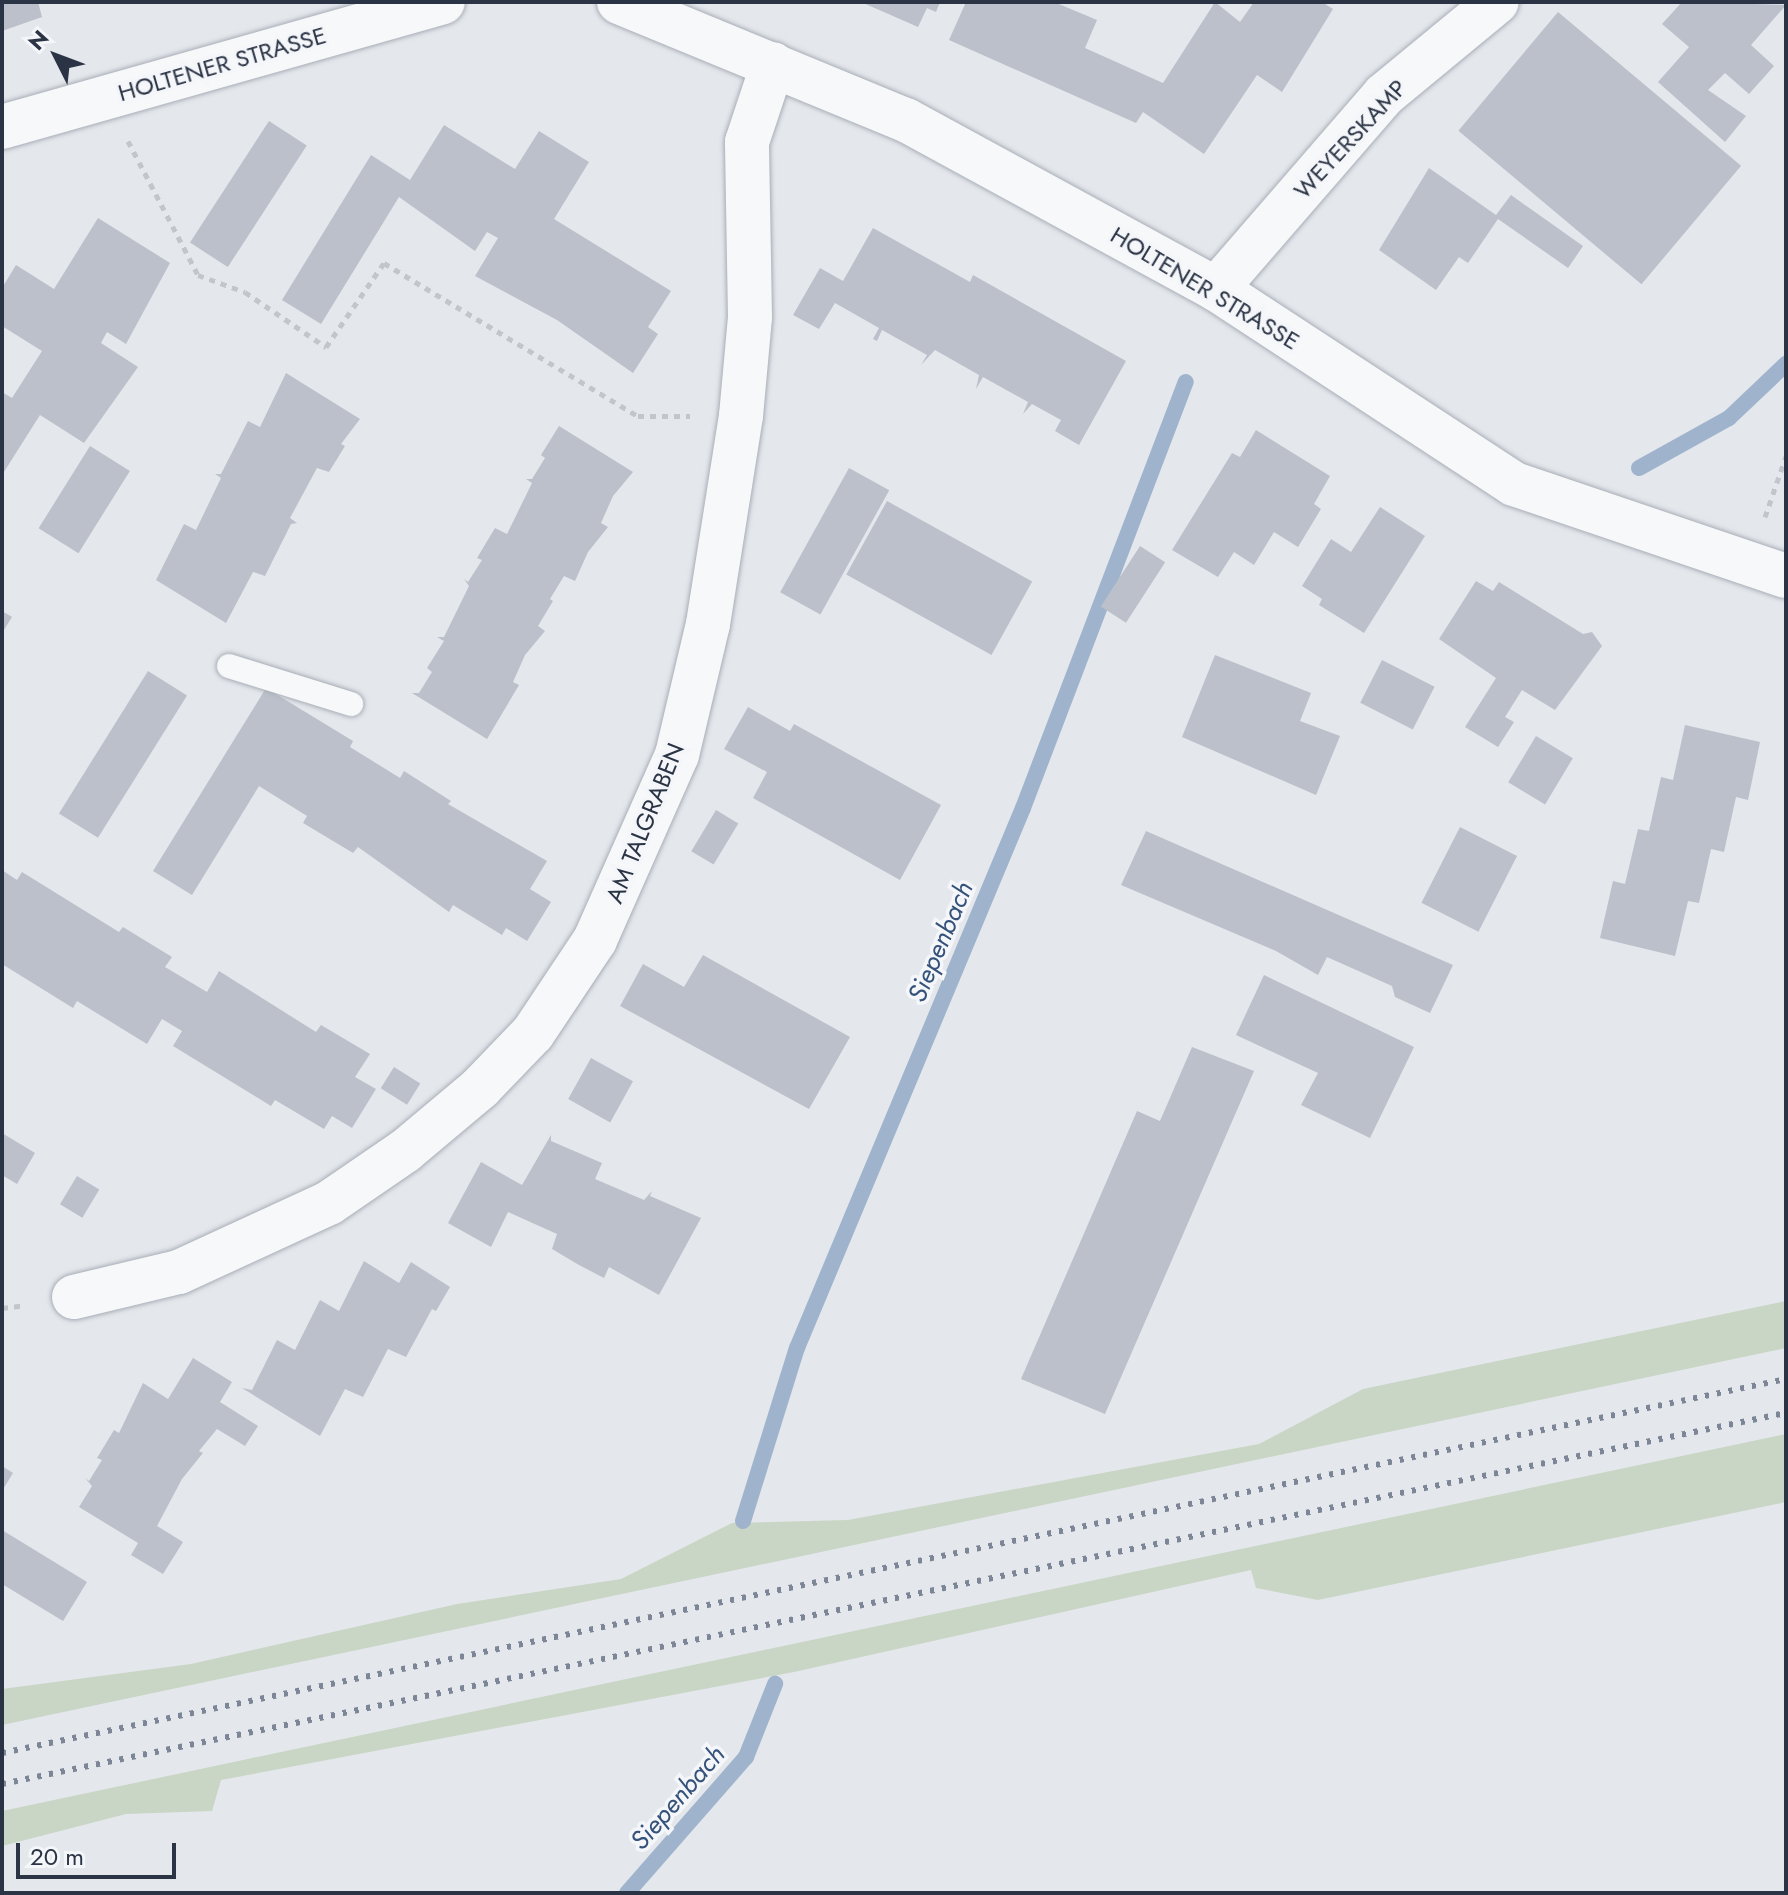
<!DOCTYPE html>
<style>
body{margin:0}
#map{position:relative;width:1788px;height:1895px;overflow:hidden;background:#e4e7ec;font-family:Jost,sans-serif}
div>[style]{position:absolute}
.green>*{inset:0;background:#c9d6c5}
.stream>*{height:16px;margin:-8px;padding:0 8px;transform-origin:8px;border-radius:8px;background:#9fb4cc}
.building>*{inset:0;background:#bbc0ca;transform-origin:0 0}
.path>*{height:5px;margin-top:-2.5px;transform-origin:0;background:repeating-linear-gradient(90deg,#c2c5cb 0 6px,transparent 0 12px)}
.roads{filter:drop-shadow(0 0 2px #a9aeb7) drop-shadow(0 0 2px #a9aeb7)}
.service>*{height:24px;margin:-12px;padding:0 12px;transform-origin:12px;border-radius:12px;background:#f7f8fa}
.minor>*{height:44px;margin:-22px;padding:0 22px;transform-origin:22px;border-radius:22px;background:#f7f8fa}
.rail>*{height:6px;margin-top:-3px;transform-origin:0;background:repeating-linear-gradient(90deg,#7d8696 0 4px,transparent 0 12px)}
span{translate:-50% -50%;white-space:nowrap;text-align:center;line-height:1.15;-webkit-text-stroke:7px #f4f6f9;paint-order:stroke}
.street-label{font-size:24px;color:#2b3445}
.water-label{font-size:26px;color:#34527a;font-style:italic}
.frame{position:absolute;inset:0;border:4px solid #2b3445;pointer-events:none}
.north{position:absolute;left:16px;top:16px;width:80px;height:80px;-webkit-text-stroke:6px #f4f6f9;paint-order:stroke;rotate:312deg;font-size:22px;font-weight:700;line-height:32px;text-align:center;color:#2b3445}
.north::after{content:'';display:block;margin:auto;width:28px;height:36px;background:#2b3445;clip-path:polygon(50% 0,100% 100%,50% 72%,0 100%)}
.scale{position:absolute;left:16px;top:1843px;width:160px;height:36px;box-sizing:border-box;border:4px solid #2b3445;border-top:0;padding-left:10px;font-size:24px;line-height:28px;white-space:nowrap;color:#2b3445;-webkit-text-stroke:6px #f4f6f9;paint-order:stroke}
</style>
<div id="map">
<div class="green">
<i style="clip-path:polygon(1786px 1301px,1786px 1348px,2px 1725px,2px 1689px,191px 1664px,457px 1604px,621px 1579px,732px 1523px,848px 1520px,1259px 1444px,1363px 1389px)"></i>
<i style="clip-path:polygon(1786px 1434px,1786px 1502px,1318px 1600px,1256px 1588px,1251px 1570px,794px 1672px,221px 1780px,212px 1811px,126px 1814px,2px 1846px,2px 1811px)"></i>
</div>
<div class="stream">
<i style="left:1639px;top:468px;width:103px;rotate:-29.1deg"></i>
<i style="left:1729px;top:418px;width:79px;rotate:-43.5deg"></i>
<i style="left:743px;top:1521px;width:181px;rotate:-72.7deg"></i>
<i style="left:797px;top:1348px;width:585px;rotate:-67.29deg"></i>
<i style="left:1023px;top:808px;width:456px;rotate:-69.1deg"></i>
<i style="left:627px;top:1893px;width:181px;rotate:-48.8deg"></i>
<i style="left:746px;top:1757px;width:79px;rotate:-68.3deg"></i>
</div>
<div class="building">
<i style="clip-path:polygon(2px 2px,38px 2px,42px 17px,2px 31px)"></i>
<i style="clip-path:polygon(861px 2px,940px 2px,936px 12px,927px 8px,918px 27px)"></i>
<i style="clip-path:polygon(966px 2px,1054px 2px,1097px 20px,1085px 48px,1163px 83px,1215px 2px,1240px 22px,1254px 2px,1322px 2px,1333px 9px,1282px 92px,1257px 75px,1204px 154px,1143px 112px,1136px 123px,949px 40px)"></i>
<i style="clip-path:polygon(1682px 2px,1786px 5px,1751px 45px,1774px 66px,1749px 94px,1725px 73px,1708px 90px,1746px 116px,1725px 142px,1658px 82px,1689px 47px,1662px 24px)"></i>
<i style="left:1558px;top:12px;width:239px;height:155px;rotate:40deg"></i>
<i style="left:269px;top:121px;width:45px;height:145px;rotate:33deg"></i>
<i style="clip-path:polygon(444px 125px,515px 169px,539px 131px,589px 162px,554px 219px,671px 291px,648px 327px,658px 334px,633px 373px,557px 320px,475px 276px,498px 238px,487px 232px,475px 251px,399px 197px,321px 324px,282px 300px,371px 155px,410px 180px)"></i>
<i style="clip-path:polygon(1429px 168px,1496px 215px,1511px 195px,1583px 246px,1568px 268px,1498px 219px,1468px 263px,1459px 257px,1436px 290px,1379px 250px)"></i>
<i style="clip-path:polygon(98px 218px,170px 263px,126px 344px,107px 332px,101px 343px,138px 367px,84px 443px,40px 415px,2px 475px,2px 392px,12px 398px,42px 351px,2px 326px,2px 288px,16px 265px,54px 289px)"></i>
<i style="clip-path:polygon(873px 228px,970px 282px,973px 275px,1126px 361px,1079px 445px,1055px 431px,1061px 420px,1032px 404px,1023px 414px,1028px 402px,983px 377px,976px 389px,979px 375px,935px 350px,921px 365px,927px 355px,882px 330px,877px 341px,873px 339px,879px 328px,835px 303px,819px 329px,793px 315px,820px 268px,843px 281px)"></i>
<i style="clip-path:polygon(286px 373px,360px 419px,341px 444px,345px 446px,329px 472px,317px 468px,290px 518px,297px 523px,291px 524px,265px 576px,253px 572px,226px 623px,156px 580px,184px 524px,196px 530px,221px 478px,215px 474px,221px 474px,248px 421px,260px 427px)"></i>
<i style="clip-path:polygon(559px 426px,633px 472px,613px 496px,601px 523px,608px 527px,588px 552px,575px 581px,564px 576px,550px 599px,553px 601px,538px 626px,545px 631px,525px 655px,513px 682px,519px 685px,487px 739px,412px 693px,419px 693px,432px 672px,427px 668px,444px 641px,437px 637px,444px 637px,469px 586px,464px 579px,468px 582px,482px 560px,477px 558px,495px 528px,507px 534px,532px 483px,526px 479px,532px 479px,545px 458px,541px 455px)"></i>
<i style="clip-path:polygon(1256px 430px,1330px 476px,1314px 504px,1321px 509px,1298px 547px,1274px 532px,1254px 565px,1234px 552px,1218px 577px,1172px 550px,1232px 453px,1240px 457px)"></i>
<i style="left:90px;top:446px;width:47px;height:97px;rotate:32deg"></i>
<i style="left:849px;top:468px;width:46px;height:142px;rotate:29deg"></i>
<i style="left:887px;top:501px;width:166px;height:84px;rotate:29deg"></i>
<i style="clip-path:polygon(1380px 507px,1425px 536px,1364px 633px,1319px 605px,1322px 599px,1302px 586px,1331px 539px,1351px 552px)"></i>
<i style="left:1140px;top:546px;width:30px;height:72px;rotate:33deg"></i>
<i style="clip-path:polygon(1476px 581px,1493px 591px,1499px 582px,1583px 634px,1592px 632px,1602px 646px,1555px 710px,1522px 690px,1505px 717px,1514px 722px,1498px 747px,1465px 727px,1496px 678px,1439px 639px)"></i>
<i style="clip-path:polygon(2px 611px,12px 617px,2px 633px)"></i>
<i style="clip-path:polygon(1215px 655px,1311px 693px,1300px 721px,1340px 736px,1316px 795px,1182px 737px)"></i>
<i style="left:1382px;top:660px;width:59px;height:48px;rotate:27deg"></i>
<i style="left:148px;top:671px;width:46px;height:168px;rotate:32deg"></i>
<i style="clip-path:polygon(266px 688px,353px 741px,350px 747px,400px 778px,404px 771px,451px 801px,448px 804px,547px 861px,530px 889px,551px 902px,527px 941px,506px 928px,502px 935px,453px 905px,449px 912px,358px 847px,353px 853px,303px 823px,307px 816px,259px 786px,192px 895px,153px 871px)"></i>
<i style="clip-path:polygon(748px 707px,790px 731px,794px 724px,941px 805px,900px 880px,753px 798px,767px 772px,724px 749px)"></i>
<i style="clip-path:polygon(1685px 725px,1760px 742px,1748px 800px,1736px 797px,1724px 852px,1711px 849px,1699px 903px,1688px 901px,1675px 956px,1600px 938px,1613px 881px,1625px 884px,1638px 829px,1649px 831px,1661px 777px,1673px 780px)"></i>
<i style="left:1536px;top:736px;width:43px;height:54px;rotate:31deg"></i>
<i style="left:716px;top:810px;width:26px;height:48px;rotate:31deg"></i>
<i style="left:1460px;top:827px;width:64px;height:85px;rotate:27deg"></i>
<i style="clip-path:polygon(1146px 831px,1453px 965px,1430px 1013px,1395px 997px,1392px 986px,1327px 957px,1318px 975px,1276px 951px,1121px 885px)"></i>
<i style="clip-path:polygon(2px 870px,17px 880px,22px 872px,119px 932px,123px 927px,172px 957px,165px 967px,207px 992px,219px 971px,316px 1032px,321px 1025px,370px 1054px,355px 1077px,376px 1089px,352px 1128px,332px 1116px,324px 1129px,275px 1100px,271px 1106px,173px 1046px,182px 1031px,162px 1019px,147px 1044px,77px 1001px,73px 1008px,2px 964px)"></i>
<i style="clip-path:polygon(703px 955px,850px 1037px,809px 1109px,620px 1006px,643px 964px,684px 987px)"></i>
<i style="clip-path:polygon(1264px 975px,1414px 1047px,1370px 1138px,1301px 1105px,1318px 1073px,1236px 1035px)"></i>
<i style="clip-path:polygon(1192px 1047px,1254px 1071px,1105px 1414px,1021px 1379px,1137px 1111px,1160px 1121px)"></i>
<i style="left:591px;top:1058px;width:48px;height:47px;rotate:29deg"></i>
<i style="left:394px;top:1067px;width:31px;height:25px;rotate:32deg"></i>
<i style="clip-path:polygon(2px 1133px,35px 1153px,17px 1184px,2px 1175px)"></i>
<i style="clip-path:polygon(551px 1135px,551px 1141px,602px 1163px,595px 1179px,644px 1200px,652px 1191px,650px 1196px,701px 1218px,659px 1295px,609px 1267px,604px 1278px,579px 1265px,552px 1249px,557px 1234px,508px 1212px,491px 1247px,448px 1223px,481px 1162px,522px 1185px)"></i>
<i style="left:77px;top:1176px;width:26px;height:33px;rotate:31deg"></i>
<i style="clip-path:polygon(364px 1261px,399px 1283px,411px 1262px,450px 1287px,436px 1311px,432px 1309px,406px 1357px,388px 1349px,363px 1397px,345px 1389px,320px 1436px,242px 1388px,252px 1390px,277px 1340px,295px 1350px,320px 1300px,339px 1311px)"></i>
<i style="clip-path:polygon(193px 1358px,232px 1382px,220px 1402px,258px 1426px,245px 1446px,217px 1429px,199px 1451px,203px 1453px,182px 1479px,157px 1526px,183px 1542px,163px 1574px,131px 1555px,138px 1543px,79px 1507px,92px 1486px,85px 1478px,89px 1481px,102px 1460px,97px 1458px,114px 1430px,119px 1433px,143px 1383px,168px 1399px)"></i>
<i style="clip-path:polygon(2px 1466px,13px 1473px,2px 1491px)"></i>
<i style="clip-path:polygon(2px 1530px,87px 1582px,63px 1621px,2px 1584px)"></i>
</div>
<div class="path">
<i style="left:128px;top:141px;width:151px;rotate:62.4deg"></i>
<i style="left:198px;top:275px;width:50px;rotate:19.9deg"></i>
<i style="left:245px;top:292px;width:98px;rotate:34.2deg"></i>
<i style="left:326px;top:347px;width:102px;rotate:-55.4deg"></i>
<i style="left:384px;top:263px;width:297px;rotate:31.1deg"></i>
<i style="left:638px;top:416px;width:52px"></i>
<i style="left:1765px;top:517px;width:65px;rotate:-71deg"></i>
<i style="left:2px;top:1308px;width:23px;rotate:-7deg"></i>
</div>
<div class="roads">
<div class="service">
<i style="left:229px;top:666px;width:128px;rotate:17.3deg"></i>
</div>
<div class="minor">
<i style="left:619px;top:2px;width:310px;rotate:22.4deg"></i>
<i style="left:906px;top:120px;width:353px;rotate:28.6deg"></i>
<i style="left:1216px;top:289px;width:356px;rotate:33.2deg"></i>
<i style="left:1514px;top:484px;width:287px;rotate:18.7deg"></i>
<i style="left:2px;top:127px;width:458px;rotate:-15.8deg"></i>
<i style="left:1216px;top:289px;width:257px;rotate:-49.1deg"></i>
<i style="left:1384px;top:95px;width:146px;rotate:-39.5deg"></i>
<i style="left:74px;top:1297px;width:108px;rotate:-13.4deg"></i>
<i style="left:179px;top:1272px;width:165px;rotate:-24.7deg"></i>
<i style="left:329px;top:1203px;width:92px;rotate:-34.4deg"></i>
<i style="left:405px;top:1151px;width:98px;rotate:-40deg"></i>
<i style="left:480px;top:1088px;width:76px;rotate:-46.1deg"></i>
<i style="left:533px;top:1033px;width:112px;rotate:-56.3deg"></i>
<i style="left:595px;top:940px;width:202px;rotate:-66.1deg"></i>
<i style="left:677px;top:755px;width:135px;rotate:-76.7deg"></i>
<i style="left:708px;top:624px;width:211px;rotate:-81deg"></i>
<i style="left:741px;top:416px;width:99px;rotate:-84.8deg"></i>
<i style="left:750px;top:317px;width:175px;rotate:-91deg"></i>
<i style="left:747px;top:142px;width:82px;rotate:-71.6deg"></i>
</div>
</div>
<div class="rail">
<i style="left:2px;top:1753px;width:1823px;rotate:-11.84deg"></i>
<i style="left:2px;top:1784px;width:1822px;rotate:-11.75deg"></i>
</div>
<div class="street-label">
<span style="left:222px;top:64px;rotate:-16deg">HOLTENER STRASSE</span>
<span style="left:1350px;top:139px;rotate:-47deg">WEYERSKAMP</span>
<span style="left:1205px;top:288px;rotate:31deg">HOLTENER STRASSE</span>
<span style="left:645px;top:823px;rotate:-68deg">AM TALGRABEN</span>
</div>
<div class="water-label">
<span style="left:941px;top:942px;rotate:-67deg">Siepenbach</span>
<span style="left:678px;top:1798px;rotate:-49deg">Siepenbach</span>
</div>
<div class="frame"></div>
<div class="north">N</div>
<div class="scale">20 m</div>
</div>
